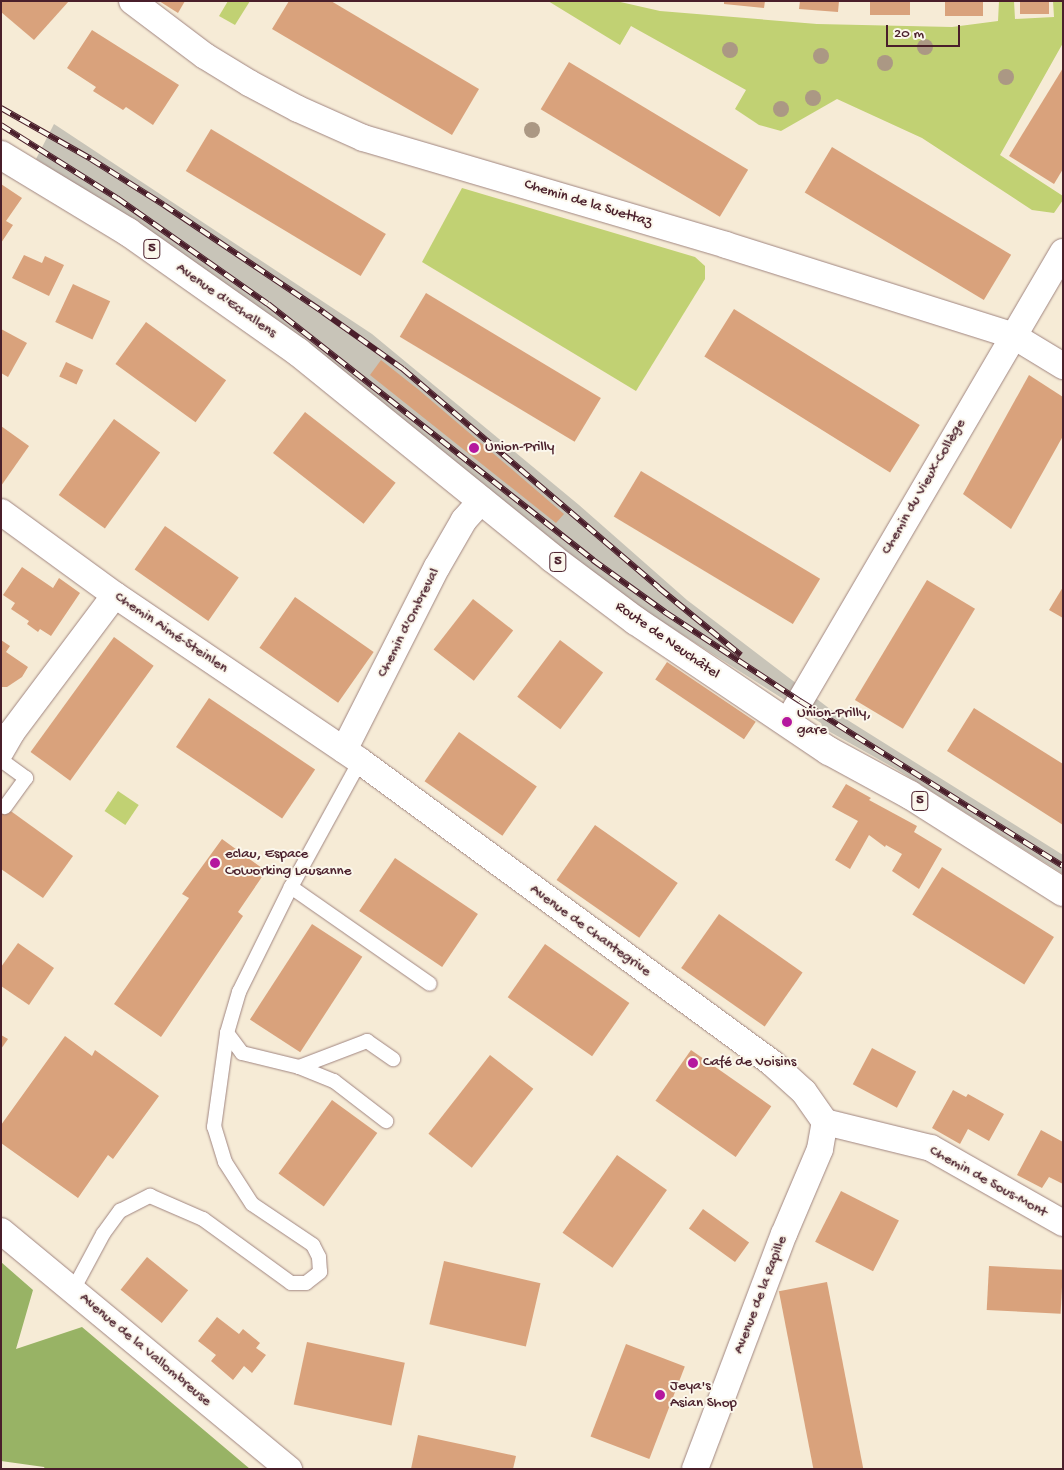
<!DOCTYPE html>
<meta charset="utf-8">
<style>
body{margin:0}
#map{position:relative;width:1064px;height:1470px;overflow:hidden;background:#f6ebd6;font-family:"Gochi Hand",sans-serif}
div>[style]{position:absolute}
.industrial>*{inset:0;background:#c8c4b8}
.green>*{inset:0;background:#c1d173;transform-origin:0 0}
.forest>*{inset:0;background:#98b365}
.building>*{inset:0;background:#d9a27c;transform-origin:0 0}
.roads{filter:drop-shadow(0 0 1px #a08580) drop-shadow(0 0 1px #a08580)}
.lane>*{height:14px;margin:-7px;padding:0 7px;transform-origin:7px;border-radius:7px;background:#fff}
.street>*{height:26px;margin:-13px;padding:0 13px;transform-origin:13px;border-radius:13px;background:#fff}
.primary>*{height:28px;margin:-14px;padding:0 14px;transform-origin:14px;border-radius:14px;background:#fff}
.rail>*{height:5.5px;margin-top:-2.75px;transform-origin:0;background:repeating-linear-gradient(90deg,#fbf7ec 0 11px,#4a1f2b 0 22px);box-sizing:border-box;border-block:1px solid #4a1f2b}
.trees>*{width:16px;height:16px;margin:-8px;border-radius:50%;background:#ab9884}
.dots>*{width:14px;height:14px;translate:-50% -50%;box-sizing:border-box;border:2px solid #fbf7ec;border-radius:50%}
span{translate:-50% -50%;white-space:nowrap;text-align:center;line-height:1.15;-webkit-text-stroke:4px #fbf7ec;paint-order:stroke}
.shield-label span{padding:1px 4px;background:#fbf7ec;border:1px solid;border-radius:4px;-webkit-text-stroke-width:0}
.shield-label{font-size:14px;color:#4a1f2b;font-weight:700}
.street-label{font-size:15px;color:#4a1f2b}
.poi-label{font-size:15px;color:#4a1f2b}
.left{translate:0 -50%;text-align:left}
.frame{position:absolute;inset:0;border:2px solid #4a1f2b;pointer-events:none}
.scale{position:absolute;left:886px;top:25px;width:74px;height:22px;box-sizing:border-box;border:2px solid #4a1f2b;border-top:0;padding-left:6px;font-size:15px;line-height:18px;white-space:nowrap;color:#4a1f2b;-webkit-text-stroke:4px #fbf7ec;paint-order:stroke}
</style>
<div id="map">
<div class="industrial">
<i style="clip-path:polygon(54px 124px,372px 334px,579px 505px,687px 600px,830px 709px,1063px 855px,1063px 874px,896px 769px,823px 728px,821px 723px,650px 614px,579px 561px,305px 343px,237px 292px,36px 159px)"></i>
</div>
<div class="green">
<i style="clip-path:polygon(228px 1px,250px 1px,235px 25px,219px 16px)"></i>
<i style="clip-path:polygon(548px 1px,616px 1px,660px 11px,817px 24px,952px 27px,998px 21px,999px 1px,1014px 1px,1015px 19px,1054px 17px,1053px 1px,1063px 1px,1063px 43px,1000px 155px,1063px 196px,1063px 200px,1054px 213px,1032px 210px,922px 138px,837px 99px,781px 131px,759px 125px,735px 109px,746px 90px,631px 26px,620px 45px)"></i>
<i style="clip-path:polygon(462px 188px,695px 257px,705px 266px,705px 279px,636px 391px,422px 262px)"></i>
<i style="left:118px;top:791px;width:25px;height:24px;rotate:34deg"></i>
</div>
<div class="forest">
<i style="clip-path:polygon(1px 1262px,33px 1290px,16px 1349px,82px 1327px,250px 1469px,45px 1469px,44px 1467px,1px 1461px)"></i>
</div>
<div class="building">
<i style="clip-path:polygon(1px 1px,69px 1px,34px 40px,1px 12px)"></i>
<i style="clip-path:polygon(159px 1px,185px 1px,178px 13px)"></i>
<i style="clip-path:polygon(289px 1px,331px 1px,479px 89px,452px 135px,272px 29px)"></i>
<i style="clip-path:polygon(724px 1px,765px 1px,764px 8px,724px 4px)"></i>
<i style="clip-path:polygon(800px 1px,839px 1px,838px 12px,799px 9px)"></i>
<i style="left:870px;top:1px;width:40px;height:14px"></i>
<i style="left:945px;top:1px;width:38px;height:15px"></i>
<i style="left:1020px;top:1px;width:29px;height:13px"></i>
<i style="clip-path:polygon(92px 30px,179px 85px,153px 125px,126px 107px,123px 110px,93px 91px,96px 87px,67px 68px)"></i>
<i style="left:569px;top:62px;width:209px;height:55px;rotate:31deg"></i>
<i style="clip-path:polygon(1063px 68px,1063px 169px,1054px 184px,1009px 156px)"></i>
<i style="left:211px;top:129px;width:204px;height:49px;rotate:31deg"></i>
<i style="left:832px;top:147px;width:209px;height:53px;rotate:31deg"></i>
<i style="clip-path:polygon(1px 184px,22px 198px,6px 221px,13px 225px,1px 243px)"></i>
<i style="clip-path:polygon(24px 255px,42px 263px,45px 256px,64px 265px,49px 296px,12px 278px)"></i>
<i style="left:73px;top:284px;width:41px;height:42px;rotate:25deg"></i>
<i style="left:426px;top:293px;width:204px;height:51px;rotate:31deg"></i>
<i style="left:734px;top:309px;width:219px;height:56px;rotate:32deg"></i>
<i style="left:146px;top:322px;width:99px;height:52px;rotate:36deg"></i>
<i style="clip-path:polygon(1px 329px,27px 343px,8px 377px,1px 373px)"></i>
<i style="clip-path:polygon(381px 360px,419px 390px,564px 514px,556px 523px,370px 375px)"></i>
<i style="left:66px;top:362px;width:19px;height:16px;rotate:25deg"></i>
<i style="clip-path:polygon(1029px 375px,1063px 397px,1063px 436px,1011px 529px,963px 494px)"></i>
<i style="left:305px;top:412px;width:115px;height:52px;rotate:38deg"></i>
<i style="left:114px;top:419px;width:57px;height:94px;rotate:36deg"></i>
<i style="clip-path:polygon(1px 426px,29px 446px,1px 486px)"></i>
<i style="left:641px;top:471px;width:209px;height:53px;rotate:31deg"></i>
<i style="left:165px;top:526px;width:90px;height:53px;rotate:35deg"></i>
<i style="clip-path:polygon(22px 567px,53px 588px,59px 578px,80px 593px,51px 636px,40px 629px,38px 632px,27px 624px,29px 621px,11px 609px,15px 603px,3px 595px)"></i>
<i style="left:927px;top:580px;width:56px;height:140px;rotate:31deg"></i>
<i style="clip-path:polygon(1063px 587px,1063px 618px,1049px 610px)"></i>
<i style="left:295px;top:597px;width:96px;height:62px;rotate:35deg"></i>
<i style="left:473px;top:599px;width:51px;height:64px;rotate:38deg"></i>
<i style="left:114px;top:637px;width:49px;height:142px;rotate:36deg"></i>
<i style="clip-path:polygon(1px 640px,10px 646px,6px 652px,28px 667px,22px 677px,7px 687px,1px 687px)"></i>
<i style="left:560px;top:640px;width:54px;height:71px;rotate:37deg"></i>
<i style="left:667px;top:662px;width:107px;height:21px;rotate:34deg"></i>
<i style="left:209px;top:698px;width:128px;height:59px;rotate:34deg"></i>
<i style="clip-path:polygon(974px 708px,1063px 764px,1063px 825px,947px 751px)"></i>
<i style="left:459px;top:732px;width:95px;height:60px;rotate:35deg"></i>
<i style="clip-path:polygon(846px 784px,871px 798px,869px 800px,917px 826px,914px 832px,942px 849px,919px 889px,892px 871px,902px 854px,886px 845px,885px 847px,869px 835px,850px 869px,835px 860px,858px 821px,832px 807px)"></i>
<i style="clip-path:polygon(1px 804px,73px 856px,43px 898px,1px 869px)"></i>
<i style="left:595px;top:825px;width:101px;height:67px;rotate:35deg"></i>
<i style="clip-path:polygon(222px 839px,266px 871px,238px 912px,243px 916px,161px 1037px,114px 1004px,189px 898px,182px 894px)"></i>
<i style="left:395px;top:858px;width:100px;height:64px;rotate:34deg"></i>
<i style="left:942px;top:867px;width:132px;height:56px;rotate:32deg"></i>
<i style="left:719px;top:914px;width:102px;height:66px;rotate:35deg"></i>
<i style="left:312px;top:924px;width:60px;height:114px;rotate:33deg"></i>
<i style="clip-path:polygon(18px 943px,54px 968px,29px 1005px,1px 986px,1px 967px)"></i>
<i style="left:545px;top:944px;width:103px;height:65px;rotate:35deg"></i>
<i style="clip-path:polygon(1px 1035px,8px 1039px,1px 1049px)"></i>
<i style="clip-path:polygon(65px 1036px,92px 1056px,95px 1050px,159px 1096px,113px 1159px,108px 1155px,78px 1198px,1px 1143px,1px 1125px)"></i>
<i style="left:872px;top:1048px;width:50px;height:41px;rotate:28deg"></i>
<i style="left:691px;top:1050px;width:98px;height:62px;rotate:35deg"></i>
<i style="left:490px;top:1055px;width:55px;height:100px;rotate:38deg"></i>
<i style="clip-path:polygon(953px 1090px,966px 1097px,968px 1094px,1004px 1114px,989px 1141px,968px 1129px,960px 1144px,932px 1128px)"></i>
<i style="left:332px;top:1100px;width:56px;height:91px;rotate:36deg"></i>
<i style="clip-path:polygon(1041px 1130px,1063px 1142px,1063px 1184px,1049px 1177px,1042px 1188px,1017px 1175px)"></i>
<i style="left:617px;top:1155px;width:61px;height:95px;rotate:35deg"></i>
<i style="left:841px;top:1191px;width:65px;height:57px;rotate:27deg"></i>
<i style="left:703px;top:1209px;width:57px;height:24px;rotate:36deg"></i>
<i style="left:147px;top:1257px;width:53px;height:42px;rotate:39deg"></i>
<i style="left:444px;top:1261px;width:99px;height:65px;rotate:13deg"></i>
<i style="left:989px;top:1266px;width:74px;height:44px;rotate:3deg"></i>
<i style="left:827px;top:1282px;width:190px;height:49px;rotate:79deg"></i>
<i style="clip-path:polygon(217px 1317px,239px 1334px,243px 1329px,260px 1343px,256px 1348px,266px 1355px,252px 1373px,244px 1366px,233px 1380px,211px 1361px,216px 1355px,198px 1341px)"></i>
<i style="left:307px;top:1342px;width:100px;height:64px;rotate:12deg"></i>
<i style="left:626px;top:1344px;width:63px;height:99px;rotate:21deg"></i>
<i style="clip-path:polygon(418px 1435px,516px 1456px,513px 1469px,411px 1469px)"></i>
</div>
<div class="roads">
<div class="lane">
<i style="left:1px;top:760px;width:31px;rotate:36deg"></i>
<i style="left:26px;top:778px;width:36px;rotate:126deg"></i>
<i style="left:291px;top:887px;width:169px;rotate:34.9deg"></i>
<i style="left:227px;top:1033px;width:25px;rotate:53deg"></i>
<i style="left:242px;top:1053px;width:59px;rotate:13.8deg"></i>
<i style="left:299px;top:1067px;width:73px;rotate:-20.9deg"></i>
<i style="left:367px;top:1041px;width:32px;rotate:35deg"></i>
<i style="left:299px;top:1067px;width:38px;rotate:22deg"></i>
<i style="left:334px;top:1081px;width:66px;rotate:37.6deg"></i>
<i style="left:73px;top:1290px;width:64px;rotate:-61.8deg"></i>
<i style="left:103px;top:1234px;width:29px;rotate:-54deg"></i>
<i style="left:120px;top:1211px;width:34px;rotate:-27deg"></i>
<i style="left:150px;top:1196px;width:58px;rotate:23.5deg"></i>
<i style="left:203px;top:1219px;width:109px;rotate:36deg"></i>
<i style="left:291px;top:1283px;width:15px"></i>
<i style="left:306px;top:1283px;width:18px;rotate:-38deg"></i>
<i style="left:320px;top:1272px;width:15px;rotate:-94deg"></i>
<i style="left:319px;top:1257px;width:13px;rotate:-117deg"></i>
<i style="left:313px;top:1245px;width:73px;rotate:-146.1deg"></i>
<i style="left:252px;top:1204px;width:50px;rotate:-122.7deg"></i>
<i style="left:225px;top:1162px;width:37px;rotate:-107deg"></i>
<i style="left:214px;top:1127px;width:95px;rotate:-82.1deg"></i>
<i style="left:227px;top:1033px;width:43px;rotate:-73.7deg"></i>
<i style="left:239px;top:992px;width:117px;rotate:-63.7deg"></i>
<i style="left:291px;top:887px;width:144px;rotate:-61.3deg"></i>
</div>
<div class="street">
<i style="left:132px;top:1px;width:91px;rotate:37deg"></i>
<i style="left:205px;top:56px;width:52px;rotate:31.5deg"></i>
<i style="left:249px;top:83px;width:55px;rotate:28deg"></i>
<i style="left:298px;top:109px;width:71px;rotate:24deg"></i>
<i style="left:363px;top:138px;width:378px;rotate:16.4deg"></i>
<i style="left:726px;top:245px;width:300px;rotate:17.5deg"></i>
<i style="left:1012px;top:335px;width:60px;rotate:31.3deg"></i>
<i style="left:1px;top:512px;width:141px;rotate:36.1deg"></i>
<i style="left:115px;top:595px;width:296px;rotate:34.1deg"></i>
<i style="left:360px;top:761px;width:511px;rotate:36.24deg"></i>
<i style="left:772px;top:1063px;width:43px;rotate:42.2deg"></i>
<i style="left:804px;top:1092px;width:37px;rotate:55deg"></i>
<i style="left:787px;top:723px;width:546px;rotate:-59.63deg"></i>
<i style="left:344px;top:750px;width:205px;rotate:-63.1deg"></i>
<i style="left:437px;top:567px;width:54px;rotate:-60.1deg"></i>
<i style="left:464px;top:520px;width:27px;rotate:-48deg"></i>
<i style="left:1px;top:751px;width:22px;rotate:-60deg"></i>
<i style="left:12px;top:732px;width:171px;rotate:-53.1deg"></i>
<i style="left:825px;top:1122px;width:109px;rotate:13.8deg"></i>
<i style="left:931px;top:1148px;width:152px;rotate:29.6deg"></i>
<i style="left:1px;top:1231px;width:374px;rotate:39.6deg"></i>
<i style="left:695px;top:1469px;width:251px;rotate:-69.3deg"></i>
<i style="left:784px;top:1234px;width:92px;rotate:-67deg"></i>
<i style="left:820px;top:1149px;width:27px;rotate:-80deg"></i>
</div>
<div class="primary">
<i style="left:1px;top:155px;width:149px;rotate:31.2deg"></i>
<i style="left:128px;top:232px;width:208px;rotate:35.2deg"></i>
<i style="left:298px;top:352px;width:327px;rotate:39deg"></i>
<i style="left:552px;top:558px;width:105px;rotate:36.9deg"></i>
<i style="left:636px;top:621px;width:233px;rotate:34deg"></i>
<i style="left:829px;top:751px;width:92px;rotate:28.5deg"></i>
<i style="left:910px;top:795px;width:181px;rotate:32.4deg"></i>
</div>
</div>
<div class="rail">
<i style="left:1px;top:108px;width:103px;rotate:29.5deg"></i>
<i style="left:91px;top:159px;width:86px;rotate:32.2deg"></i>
<i style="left:164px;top:205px;width:192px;rotate:33.9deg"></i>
<i style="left:323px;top:312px;width:98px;rotate:35.5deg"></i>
<i style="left:403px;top:369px;width:337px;rotate:40.5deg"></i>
<i style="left:659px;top:588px;width:106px;rotate:39.3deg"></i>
<i style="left:1px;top:125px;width:137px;rotate:32.2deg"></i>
<i style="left:117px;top:198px;width:184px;rotate:35.1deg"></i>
<i style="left:268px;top:304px;width:414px;rotate:38.2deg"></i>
<i style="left:593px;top:560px;width:89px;rotate:35.8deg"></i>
<i style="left:665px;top:612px;width:162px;rotate:33.4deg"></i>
<i style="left:800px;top:701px;width:310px;rotate:32.1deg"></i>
</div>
<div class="trees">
<i style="left:925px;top:47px"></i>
<i style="left:730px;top:50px"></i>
<i style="left:821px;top:56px"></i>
<i style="left:885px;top:63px"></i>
<i style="left:1006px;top:77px"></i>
<i style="left:813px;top:98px"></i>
<i style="left:781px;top:109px"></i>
<i style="left:532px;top:130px"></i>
</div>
<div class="dots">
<i style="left:474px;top:448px;background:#b5179e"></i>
<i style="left:787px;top:722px;background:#b5179e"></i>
<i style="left:215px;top:863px;background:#b5179e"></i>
<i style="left:693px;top:1063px;background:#b5179e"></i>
<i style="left:660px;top:1395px;background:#b5179e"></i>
</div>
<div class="shield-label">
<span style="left:152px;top:249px">5</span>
<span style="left:558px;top:562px">5</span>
<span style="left:920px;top:801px">5</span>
</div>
<div class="street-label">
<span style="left:588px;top:204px;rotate:17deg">Chemin de la Suettaz</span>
<span style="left:226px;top:301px;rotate:35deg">Avenue d'Echallens</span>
<span style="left:924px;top:487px;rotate:-60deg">Chemin du Vieux-Collège</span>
<span style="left:409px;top:623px;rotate:-63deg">Chemin d'Ombreval</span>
<span style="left:171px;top:633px;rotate:34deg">Chemin Aimé-Steinlen</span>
<span style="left:667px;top:641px;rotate:35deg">Route de Neuchâtel</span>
<span style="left:590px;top:931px;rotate:36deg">Avenue de Chantegrive</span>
<span style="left:988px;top:1182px;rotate:29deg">Chemin de Sous-Mont</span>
<span style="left:761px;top:1295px;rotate:-69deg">Avenue de la Rapille</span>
<span style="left:145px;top:1350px;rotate:40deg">Avenue de la Vallombreuse</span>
</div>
<div class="poi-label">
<span class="left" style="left:485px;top:448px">Union-Prilly</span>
<span class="left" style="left:797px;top:722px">Union-Prilly,<br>gare</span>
<span class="left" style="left:225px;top:863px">eclau, Espace<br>Coworking Lausanne</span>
<span class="left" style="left:703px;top:1063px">Café de Voisins</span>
<span class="left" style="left:670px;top:1395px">Jeya's<br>Asian Shop</span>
</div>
<div class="frame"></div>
<div class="scale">20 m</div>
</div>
